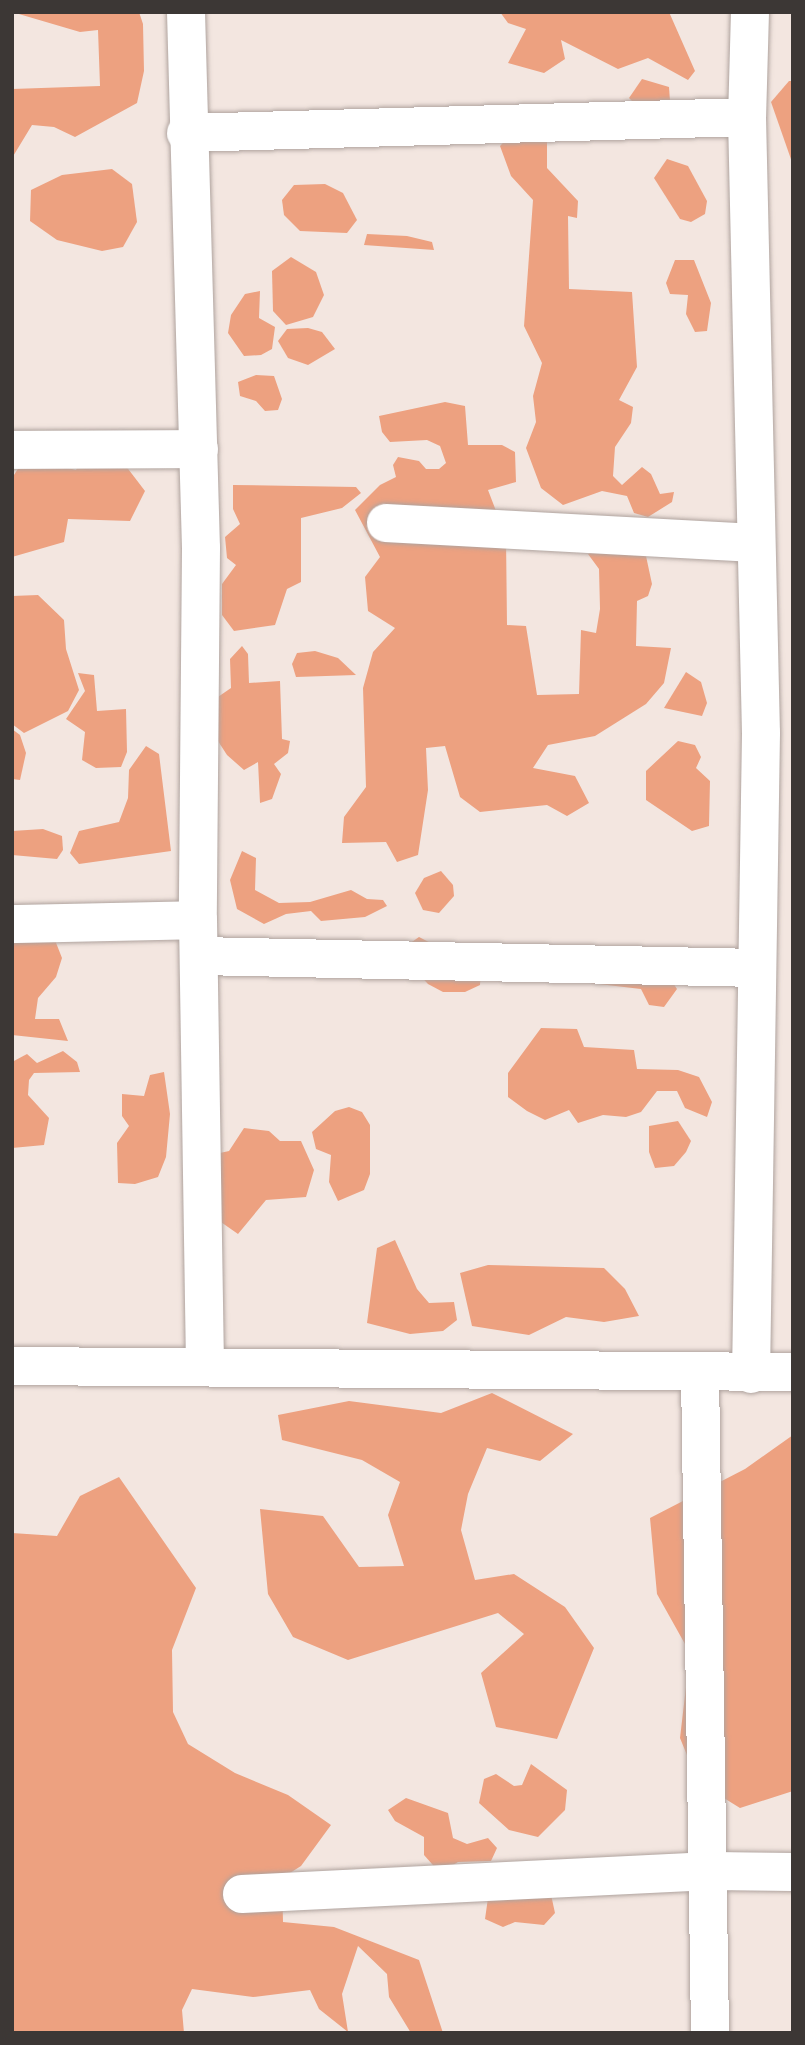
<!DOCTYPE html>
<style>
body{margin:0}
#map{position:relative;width:805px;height:2045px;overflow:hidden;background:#f3e6e0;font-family:"Roboto Condensed",sans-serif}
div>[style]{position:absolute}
.forest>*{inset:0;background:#eda180}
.roads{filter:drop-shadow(0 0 2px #afa39e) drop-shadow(0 0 2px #afa39e)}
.minor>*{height:38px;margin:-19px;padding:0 19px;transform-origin:19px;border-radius:19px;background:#fff}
span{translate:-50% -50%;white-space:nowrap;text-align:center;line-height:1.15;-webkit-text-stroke:6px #f3e6e0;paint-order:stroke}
.frame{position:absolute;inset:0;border:14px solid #3c3735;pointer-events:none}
</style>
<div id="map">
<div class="forest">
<i style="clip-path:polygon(12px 12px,139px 12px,143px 24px,144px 71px,137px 103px,75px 137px,54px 127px,32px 125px,12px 158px,12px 89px,100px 86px,98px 30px,80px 32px)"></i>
<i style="clip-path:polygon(500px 12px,669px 12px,695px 71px,688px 80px,648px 58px,618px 69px,561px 40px,565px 59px,544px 73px,508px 63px,526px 29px,508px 23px)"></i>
<i style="clip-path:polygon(642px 79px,669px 87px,671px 115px,640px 109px,629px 98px)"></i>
<i style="clip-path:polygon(789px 81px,793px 81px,793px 165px,771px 102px)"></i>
<i style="clip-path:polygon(519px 126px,547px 137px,547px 168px,578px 201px,577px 218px,568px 216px,569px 289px,632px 292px,637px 367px,619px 400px,633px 407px,631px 423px,615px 447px,613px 476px,622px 485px,642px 467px,651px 474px,660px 494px,674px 492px,672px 502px,648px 517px,634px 513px,627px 496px,602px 491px,563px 505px,541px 488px,526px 448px,536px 422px,533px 396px,542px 363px,524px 326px,533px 200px,511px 176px,500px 146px)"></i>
<i style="clip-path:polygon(667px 159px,688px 166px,707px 201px,705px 214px,691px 222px,680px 219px,654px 178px)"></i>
<i style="clip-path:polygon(112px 169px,132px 184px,137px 222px,123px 247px,102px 251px,57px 240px,30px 221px,31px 190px,62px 175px)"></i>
<i style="clip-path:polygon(325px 184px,343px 193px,357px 220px,347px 233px,300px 231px,284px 215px,282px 200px,294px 185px)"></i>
<i style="clip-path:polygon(367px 234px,407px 236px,432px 242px,434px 250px,364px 245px)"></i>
<i style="clip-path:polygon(291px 257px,316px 272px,324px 295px,313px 317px,286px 325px,273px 311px,272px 271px)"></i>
<i style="clip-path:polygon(675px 260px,694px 260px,711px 303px,707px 331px,695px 332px,686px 314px,688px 295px,670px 294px,666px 283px)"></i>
<i style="clip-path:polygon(260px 291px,259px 318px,275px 327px,272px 349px,261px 355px,244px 356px,228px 333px,231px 315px,245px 294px)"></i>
<i style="clip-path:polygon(308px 328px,322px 332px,335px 349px,308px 365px,288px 358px,278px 341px,287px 329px)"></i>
<i style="clip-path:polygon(256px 375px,274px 376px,282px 399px,278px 410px,265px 411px,256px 401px,240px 396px,238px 382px)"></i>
<i style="clip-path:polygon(445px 402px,465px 406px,468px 445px,502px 445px,515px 452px,516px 482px,488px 490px,506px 537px,507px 625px,526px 626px,537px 695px,579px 694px,581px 630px,596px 633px,600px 609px,599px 569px,588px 554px,600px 549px,630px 548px,646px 556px,652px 584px,648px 596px,637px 601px,636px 646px,671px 648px,664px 683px,646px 704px,595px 736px,548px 745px,533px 768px,575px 776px,589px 803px,567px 816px,547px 805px,480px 812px,460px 797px,445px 746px,426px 748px,428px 790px,418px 855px,397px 862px,386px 842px,342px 843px,344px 817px,366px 787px,363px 688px,373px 652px,395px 628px,368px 611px,365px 577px,380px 557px,355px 510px,380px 485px,396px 477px,393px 465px,398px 457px,419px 461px,426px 469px,439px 469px,446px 463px,440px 446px,427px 440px,390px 442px,382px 432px,379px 416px)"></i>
<i style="clip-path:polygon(86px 450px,119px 457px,145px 491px,130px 521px,68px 519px,64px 542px,12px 557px,12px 478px,25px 458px,76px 470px)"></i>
<i style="clip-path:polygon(233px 485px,356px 487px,361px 493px,342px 508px,301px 518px,301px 582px,287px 589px,275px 625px,234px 631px,222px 615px,222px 584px,236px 565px,227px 558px,225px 537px,240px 524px,233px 509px)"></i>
<i style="clip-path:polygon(38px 595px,64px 620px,66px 649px,79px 690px,68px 711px,24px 733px,12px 724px,12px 596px)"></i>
<i style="clip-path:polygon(242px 646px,248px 654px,249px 683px,280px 681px,282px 739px,290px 741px,288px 753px,274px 764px,281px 774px,272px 799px,260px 803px,258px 762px,244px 770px,227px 755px,205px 721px,215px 699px,231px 688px,230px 659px)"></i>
<i style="clip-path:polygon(315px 651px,338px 658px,356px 675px,296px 677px,292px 664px,297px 653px)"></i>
<i style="clip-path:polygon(686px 672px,701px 682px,707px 703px,702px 716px,664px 708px)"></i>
<i style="clip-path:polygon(78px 673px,94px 675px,97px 711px,126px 709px,127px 752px,121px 767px,96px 768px,82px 760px,85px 732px,66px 719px,85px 691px)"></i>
<i style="clip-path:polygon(12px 729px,20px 735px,26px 753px,20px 780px,12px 779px)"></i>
<i style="clip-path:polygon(678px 741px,695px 745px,701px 757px,696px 768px,710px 781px,709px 826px,692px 831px,646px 800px,646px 771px)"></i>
<i style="clip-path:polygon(146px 746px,159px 754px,171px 851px,79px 864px,70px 853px,79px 831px,119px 822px,128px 798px,129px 770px)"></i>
<i style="clip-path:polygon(43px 829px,62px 836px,63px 850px,57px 859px,12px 855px,12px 831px)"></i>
<i style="clip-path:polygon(242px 851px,256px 858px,255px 890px,279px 903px,310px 902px,351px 890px,367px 899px,383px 900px,387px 906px,365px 917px,321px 921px,311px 911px,286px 914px,264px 924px,237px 909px,230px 880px)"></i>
<i style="clip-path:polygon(441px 871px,453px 885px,454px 896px,439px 913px,423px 910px,415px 893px,424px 878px)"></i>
<i style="clip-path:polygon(51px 930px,62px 958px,56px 977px,38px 998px,35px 1019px,59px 1019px,68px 1041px,12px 1035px,12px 940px)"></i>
<i style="clip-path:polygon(419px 937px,481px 969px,480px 985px,465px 992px,443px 992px,428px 984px,412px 967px,409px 944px)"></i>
<i style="clip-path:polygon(660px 963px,677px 989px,664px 1007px,649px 1005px,641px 989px,582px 982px)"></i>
<i style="clip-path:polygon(541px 1028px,577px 1029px,584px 1047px,634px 1050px,637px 1069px,678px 1070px,699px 1077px,712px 1102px,707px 1117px,685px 1108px,677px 1091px,657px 1091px,641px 1112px,626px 1117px,603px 1115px,578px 1123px,569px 1110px,545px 1120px,527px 1111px,508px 1097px,508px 1073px)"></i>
<i style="clip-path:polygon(63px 1051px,77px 1062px,80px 1072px,34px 1073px,29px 1080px,28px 1095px,49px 1118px,44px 1145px,12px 1148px,12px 1062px,27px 1054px,37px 1063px)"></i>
<i style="clip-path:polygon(164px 1072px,170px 1114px,166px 1157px,158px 1177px,135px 1184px,118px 1183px,117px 1143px,129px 1126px,122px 1116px,122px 1094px,144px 1096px,150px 1075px)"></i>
<i style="clip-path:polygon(349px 1107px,362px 1112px,370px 1125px,370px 1174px,364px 1190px,338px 1201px,329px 1182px,331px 1155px,316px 1149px,312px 1132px,335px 1111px)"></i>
<i style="clip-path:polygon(678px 1121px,691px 1141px,686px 1152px,674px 1166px,655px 1168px,649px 1152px,649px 1126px)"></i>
<i style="clip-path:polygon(244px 1128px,269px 1131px,280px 1141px,301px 1141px,314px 1170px,306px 1197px,266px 1200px,238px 1234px,218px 1220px,211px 1155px,229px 1151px)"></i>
<i style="clip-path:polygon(395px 1240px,417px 1289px,429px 1303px,454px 1302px,457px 1320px,443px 1331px,410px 1334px,367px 1323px,377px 1248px)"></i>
<i style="clip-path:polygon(488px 1265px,604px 1268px,625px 1289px,639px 1316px,604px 1322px,566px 1317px,529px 1335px,472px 1326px,460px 1273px)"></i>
<i style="clip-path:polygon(492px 1393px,573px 1434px,540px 1461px,487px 1448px,468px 1494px,461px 1530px,475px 1580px,514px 1574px,565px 1607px,594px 1648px,557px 1739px,496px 1727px,481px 1673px,524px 1634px,498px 1613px,348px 1660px,293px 1637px,268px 1594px,260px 1509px,323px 1516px,359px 1567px,404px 1566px,388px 1515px,400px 1482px,362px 1460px,282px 1440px,278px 1415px,349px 1401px,441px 1413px)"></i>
<i style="clip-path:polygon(793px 1435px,793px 1791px,740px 1808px,698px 1782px,680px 1738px,690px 1653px,657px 1594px,650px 1518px,745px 1469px)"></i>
<i style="clip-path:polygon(119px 1477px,196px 1588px,172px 1650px,173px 1712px,188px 1744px,235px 1773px,288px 1795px,331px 1825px,301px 1866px,282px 1878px,283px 1922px,334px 1927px,419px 1960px,443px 2033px,411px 2033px,389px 1997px,387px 1974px,358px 1946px,342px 1994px,348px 2032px,319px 2009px,310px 1990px,253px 1997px,192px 1989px,182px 2010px,184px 2033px,12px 2033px,12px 1533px,57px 1536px,80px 1496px)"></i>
<i style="clip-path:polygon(531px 1764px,567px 1790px,565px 1810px,538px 1837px,509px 1830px,479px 1803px,484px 1779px,496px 1774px,514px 1786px,522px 1785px)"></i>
<i style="clip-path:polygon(406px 1798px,448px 1813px,453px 1838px,467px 1844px,488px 1838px,497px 1848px,491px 1861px,458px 1862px,440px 1873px,424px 1855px,424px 1837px,395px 1821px,388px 1810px)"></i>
<i style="clip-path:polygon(550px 1890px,555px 1913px,544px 1925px,515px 1922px,503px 1927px,485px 1919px,488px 1898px)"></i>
</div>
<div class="roads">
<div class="minor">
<i style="left:186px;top:12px;width:536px;rotate:88.4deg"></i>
<i style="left:201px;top:548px;width:372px;rotate:90.5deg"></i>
<i style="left:198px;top:920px;width:445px;rotate:89.1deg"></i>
<i style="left:750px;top:12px;width:105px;rotate:91.6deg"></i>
<i style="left:747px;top:117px;width:616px;rotate:88.7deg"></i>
<i style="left:761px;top:733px;width:641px;rotate:90.89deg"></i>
<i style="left:186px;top:133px;width:561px;rotate:-1.63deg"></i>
<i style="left:12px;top:450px;width:187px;rotate:-0.3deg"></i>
<i style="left:386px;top:523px;width:369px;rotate:3.1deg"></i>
<i style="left:12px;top:924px;width:186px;rotate:-1.2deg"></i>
<i style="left:199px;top:956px;width:558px;rotate:1.23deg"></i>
<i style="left:12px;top:1366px;width:781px;rotate:0.44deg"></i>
<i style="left:700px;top:1373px;width:660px;rotate:89.13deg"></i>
<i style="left:242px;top:1894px;width:469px;rotate:-2.8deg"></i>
<i style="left:710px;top:1871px;width:83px;rotate:0.7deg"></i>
</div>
</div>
<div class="frame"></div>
</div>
